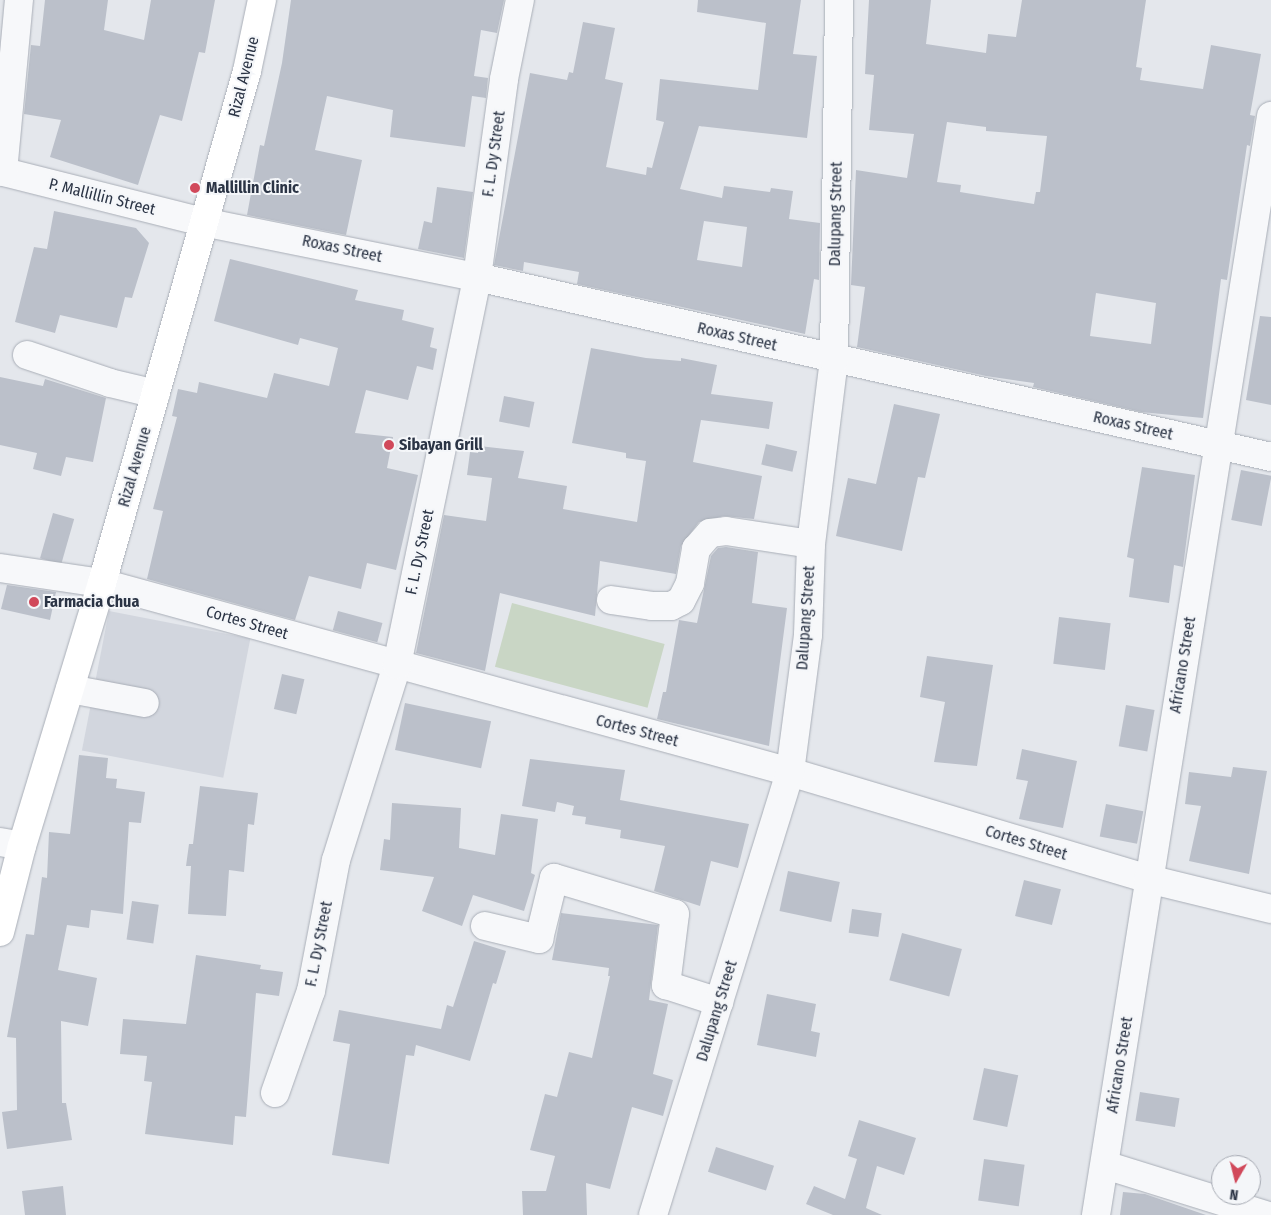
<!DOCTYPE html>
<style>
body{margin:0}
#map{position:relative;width:1271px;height:1215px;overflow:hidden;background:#e4e7ec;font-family:"Fira Sans Condensed",sans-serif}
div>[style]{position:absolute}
.built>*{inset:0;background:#d2d6de;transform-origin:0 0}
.green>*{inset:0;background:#c9d6c5;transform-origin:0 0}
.building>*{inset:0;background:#bbc0ca;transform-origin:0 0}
.roads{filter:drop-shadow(0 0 1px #a9aeb7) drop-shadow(0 0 1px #a9aeb7)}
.minor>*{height:28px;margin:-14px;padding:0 14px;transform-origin:14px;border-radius:14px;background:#f7f8fa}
.major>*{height:28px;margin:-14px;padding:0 14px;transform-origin:14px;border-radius:14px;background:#fff}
.dots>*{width:14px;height:14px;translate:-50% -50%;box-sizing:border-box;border:2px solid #f4f6f9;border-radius:50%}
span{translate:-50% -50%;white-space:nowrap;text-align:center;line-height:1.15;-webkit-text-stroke:4px #f4f6f9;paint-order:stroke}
.street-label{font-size:16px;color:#2b3445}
.poi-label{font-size:16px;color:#2b3445;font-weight:700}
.left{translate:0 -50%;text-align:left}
.north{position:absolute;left:1211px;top:1155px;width:50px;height:50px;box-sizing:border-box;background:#f4f6f9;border:1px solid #a4a8b1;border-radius:50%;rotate:188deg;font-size:14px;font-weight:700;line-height:20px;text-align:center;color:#2b3445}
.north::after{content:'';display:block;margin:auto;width:18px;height:22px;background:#d1495b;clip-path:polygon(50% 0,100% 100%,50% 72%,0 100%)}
</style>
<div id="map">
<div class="built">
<i style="left:109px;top:611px;width:144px;height:142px;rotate:11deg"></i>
</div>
<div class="green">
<i style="left:512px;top:603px;width:158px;height:66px;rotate:15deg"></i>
</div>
<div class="building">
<i style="clip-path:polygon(45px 0,108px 0,104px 30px,144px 40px,151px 0,215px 0,205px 53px,199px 52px,182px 121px,160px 115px,138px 185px,50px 157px,61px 120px,24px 114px,31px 45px,40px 46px)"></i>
<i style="clip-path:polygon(291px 0,504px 0,497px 33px,481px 30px,474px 76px,488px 78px,486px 98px,472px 96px,465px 147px,390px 137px,393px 110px,327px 96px,315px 150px,362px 160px,346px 235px,247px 215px,260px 145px,264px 146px,282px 63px)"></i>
<i style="clip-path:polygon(evenodd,698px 0,801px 0,793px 54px,817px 56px,807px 138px,699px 126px,680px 189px,722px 198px,724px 186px,770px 192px,771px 188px,793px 191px,789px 219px,820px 223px,819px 280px,814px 279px,805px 334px,577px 284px,579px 272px,524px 262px,523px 271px,494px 265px,530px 73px,567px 80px,569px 72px,573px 73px,583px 22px,615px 28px,605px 79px,623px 83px,606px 167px,646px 175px,647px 167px,652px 168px,664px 122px,656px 120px,660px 79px,758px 90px,766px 23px,697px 12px,698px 0,704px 221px,747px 227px,742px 267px,697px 260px,704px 221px)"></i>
<i style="clip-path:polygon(evenodd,869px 0,931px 0,926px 44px,986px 53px,988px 34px,1016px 37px,1022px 0,1146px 0,1136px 67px,1142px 68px,1140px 80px,1203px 89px,1211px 45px,1261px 54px,1250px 115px,1255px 116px,1250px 146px,1247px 145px,1227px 280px,1221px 279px,1203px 418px,1141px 412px,1033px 387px,1034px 383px,986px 376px,857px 347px,865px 287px,851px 285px,856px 170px,907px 178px,914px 134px,869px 130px,874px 75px,865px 74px,869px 0,947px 122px,986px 127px,986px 131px,1047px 136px,1040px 192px,1036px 192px,1034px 204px,960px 192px,961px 185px,937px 182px,947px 122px,869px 0,1096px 293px,1156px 303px,1151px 344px,1090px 336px,1096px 293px)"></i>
<i style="clip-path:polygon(437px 187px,473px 192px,464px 258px,418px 249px,424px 221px,432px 223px)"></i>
<i style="clip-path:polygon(54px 211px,136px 228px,149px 243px,132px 298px,125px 297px,117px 328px,60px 315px,55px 333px,15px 322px,34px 247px,47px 249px)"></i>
<i style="clip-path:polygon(230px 259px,358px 290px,355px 300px,404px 310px,402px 320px,434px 328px,430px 347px,437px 349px,433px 370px,417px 366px,408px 400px,366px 390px,355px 433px,393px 437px,387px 468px,418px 475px,396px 570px,367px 563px,361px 589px,309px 576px,295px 620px,147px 579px,163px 511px,153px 509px,177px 417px,172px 416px,178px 389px,197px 393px,199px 382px,267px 398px,274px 373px,329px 386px,338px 348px,300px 338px,298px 345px,214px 321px)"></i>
<i style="clip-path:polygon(1260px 316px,1271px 317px,1271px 405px,1246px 400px)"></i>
<i style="clip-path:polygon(591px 348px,646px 358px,681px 361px,681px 358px,717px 365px,711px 394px,773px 402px,769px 429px,701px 420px,693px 462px,762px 476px,754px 519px,724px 516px,699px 522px,681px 546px,676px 574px,600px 561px,595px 616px,500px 593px,485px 671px,416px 653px,444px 515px,486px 521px,492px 478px,467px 475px,470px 452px,478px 453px,479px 446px,524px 451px,518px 478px,567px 486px,563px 509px,637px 522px,646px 461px,626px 458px,626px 453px,572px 443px)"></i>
<i style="clip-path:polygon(0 377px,43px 386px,45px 379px,106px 398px,93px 462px,66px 457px,61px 476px,33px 469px,37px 453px,0 445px)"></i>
<i style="left:504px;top:396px;width:31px;height:26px;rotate:11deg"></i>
<i style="clip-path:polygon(894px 404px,940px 414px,925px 478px,918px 477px,902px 551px,836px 536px,848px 478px,876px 484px)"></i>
<i style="left:766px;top:444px;width:32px;height:21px;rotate:13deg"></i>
<i style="clip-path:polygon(1142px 467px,1195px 475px,1183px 567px,1174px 565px,1169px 603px,1129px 597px,1134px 559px,1127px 557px)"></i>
<i style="left:1241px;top:470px;width:31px;height:51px;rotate:11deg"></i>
<i style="left:53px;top:513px;width:22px;height:47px;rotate:16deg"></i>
<i style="clip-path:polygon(726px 547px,758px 552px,752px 603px,787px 608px,769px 746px,657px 719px,663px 692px,666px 692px,679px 620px,697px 623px,711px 556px,718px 548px)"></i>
<i style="clip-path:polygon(7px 585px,56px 592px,50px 620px,1px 609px)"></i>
<i style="left:338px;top:611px;width:46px;height:20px;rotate:15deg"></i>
<i style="left:1059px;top:617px;width:52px;height:47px;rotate:7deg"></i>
<i style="clip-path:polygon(927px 656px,993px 665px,977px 766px,934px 762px,945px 702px,920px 697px)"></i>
<i style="left:282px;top:674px;width:23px;height:36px;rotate:13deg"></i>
<i style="left:405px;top:703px;width:88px;height:48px;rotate:12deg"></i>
<i style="left:1126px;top:705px;width:29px;height:42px;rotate:10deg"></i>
<i style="clip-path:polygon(1022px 749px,1077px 761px,1063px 828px,1019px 819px,1028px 781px,1016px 779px)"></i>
<i style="clip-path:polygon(79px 755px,108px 758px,106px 778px,117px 779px,116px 788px,145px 792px,141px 823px,129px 822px,123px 914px,91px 910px,89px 928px,67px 925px,58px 970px,97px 978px,88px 1026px,61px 1021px,62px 1103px,66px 1103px,72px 1140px,7px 1149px,2px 1112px,17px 1110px,16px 1038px,7px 1037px,26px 934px,34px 935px,42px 877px,47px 878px,49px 832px,70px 834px)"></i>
<i style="clip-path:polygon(530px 759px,625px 770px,620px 800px,749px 824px,738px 868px,711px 861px,700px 906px,654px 891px,665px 846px,620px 838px,621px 830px,585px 824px,586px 817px,572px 815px,574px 806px,557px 802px,555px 812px,522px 806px)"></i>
<i style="clip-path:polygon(1233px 767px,1267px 771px,1249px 874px,1189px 861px,1201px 806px,1185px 804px,1189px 772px,1231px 777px)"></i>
<i style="clip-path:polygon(200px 786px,258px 793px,254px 825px,248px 824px,244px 872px,229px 870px,226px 916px,188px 914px,191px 866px,186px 866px,189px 844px,193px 844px)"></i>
<i style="clip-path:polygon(392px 803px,461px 808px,459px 848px,495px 855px,501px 814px,538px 819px,531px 873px,535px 875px,524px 911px,473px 895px,462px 926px,422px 911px,434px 877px,380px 870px,384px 839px,390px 840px)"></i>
<i style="left:1106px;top:804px;width:38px;height:33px;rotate:11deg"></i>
<i style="left:788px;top:871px;width:53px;height:41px;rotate:12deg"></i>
<i style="left:1024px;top:880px;width:38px;height:37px;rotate:14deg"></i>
<i style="left:132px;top:901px;width:27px;height:39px;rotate:8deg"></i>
<i style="left:852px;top:909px;width:30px;height:24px;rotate:8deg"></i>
<i style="clip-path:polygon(561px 913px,658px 925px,649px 1000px,668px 1004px,653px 1074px,673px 1080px,663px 1116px,632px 1107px,610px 1189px,586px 1183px,587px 1215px,523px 1215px,522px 1191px,546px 1191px,555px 1156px,530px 1150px,545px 1094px,557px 1097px,569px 1052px,592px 1058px,610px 976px,608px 976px,609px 968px,552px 960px)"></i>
<i style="left:902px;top:933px;width:62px;height:49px;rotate:15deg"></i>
<i style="clip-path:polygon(474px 941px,506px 951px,496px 984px,493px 983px,470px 1061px,416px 1045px,414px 1056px,406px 1055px,389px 1164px,332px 1155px,350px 1044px,333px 1041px,339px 1010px,441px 1029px,447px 1005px,453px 1007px)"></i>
<i style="clip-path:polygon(196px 955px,261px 965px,260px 969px,283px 972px,279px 996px,256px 993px,246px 1117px,235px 1116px,233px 1145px,145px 1134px,152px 1082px,144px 1081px,147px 1056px,120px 1054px,123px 1019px,186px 1024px)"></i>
<i style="clip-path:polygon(767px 994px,816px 1004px,811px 1031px,820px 1033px,816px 1057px,757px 1045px)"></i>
<i style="left:984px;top:1068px;width:35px;height:53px;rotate:12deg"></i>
<i style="left:1140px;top:1092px;width:40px;height:29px;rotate:9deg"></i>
<i style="clip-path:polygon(859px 1120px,916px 1138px,904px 1175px,877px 1166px,866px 1208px,882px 1215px,833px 1215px,806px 1204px,814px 1186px,845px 1199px,857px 1159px,848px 1156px)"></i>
<i style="left:716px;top:1147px;width:61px;height:26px;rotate:18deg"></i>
<i style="left:984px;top:1159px;width:41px;height:42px;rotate:8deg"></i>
<i style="clip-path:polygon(63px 1186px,66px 1215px,25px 1215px,22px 1191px)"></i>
<i style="clip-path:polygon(1123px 1192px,1145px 1194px,1206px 1215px,1120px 1215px)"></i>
</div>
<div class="roads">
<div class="minor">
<i style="left:0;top:171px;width:209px;rotate:14.1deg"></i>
<i style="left:203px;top:222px;width:279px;rotate:11.4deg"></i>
<i style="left:477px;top:277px;width:814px;rotate:12.77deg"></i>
<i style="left:3px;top:172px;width:173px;rotate:-84.7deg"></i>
<i style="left:27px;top:355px;width:88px;rotate:18.6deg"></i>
<i style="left:110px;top:383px;width:47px;rotate:13.4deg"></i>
<i style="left:0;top:568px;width:103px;rotate:8.4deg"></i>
<i style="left:102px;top:583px;width:713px;rotate:15.36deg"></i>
<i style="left:790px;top:772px;width:374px;rotate:16.6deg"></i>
<i style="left:1148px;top:879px;width:127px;rotate:13.7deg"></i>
<i style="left:611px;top:600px;width:41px;rotate:8.3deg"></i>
<i style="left:652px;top:606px;width:19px"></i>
<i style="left:671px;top:606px;width:11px;rotate:-27deg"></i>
<i style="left:681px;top:601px;width:20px;rotate:-63deg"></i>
<i style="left:690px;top:583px;width:35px;rotate:-80deg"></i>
<i style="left:696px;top:549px;width:21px;rotate:-49deg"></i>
<i style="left:710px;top:533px;width:16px;rotate:-7deg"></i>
<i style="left:726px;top:531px;width:86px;rotate:8.7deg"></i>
<i style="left:70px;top:689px;width:76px;rotate:10.6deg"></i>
<i style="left:0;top:842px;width:22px;rotate:10deg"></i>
<i style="left:485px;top:926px;width:56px;rotate:13.5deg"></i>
<i style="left:539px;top:939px;width:63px;rotate:-76.2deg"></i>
<i style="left:554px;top:878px;width:126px;rotate:16.6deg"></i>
<i style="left:675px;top:914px;width:72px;rotate:97.2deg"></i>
<i style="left:666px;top:985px;width:56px;rotate:17.8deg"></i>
<i style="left:275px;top:1093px;width:108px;rotate:-70.6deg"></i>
<i style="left:311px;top:991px;width:133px;rotate:-79.2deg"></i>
<i style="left:336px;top:860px;width:204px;rotate:-72.6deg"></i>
<i style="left:397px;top:665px;width:396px;rotate:-78.3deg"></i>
<i style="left:477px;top:277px;width:200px;rotate:-82.2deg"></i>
<i style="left:504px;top:79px;width:81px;rotate:-78.6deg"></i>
<i style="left:1105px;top:1165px;width:169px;rotate:17.3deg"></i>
<i style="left:653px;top:1215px;width:464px;rotate:-72.8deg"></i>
<i style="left:790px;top:772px;width:138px;rotate:-82.5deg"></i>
<i style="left:808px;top:635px;width:91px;rotate:-88.1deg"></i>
<i style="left:811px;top:544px;width:185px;rotate:-82.9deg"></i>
<i style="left:834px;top:360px;width:360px;rotate:-89.2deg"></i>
<i style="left:1096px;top:1215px;width:1113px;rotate:-80.95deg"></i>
</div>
<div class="major">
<i style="left:0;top:932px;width:89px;rotate:-75.7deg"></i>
<i style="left:22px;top:846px;width:275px;rotate:-73.1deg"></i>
<i style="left:102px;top:583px;width:532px;rotate:-74.19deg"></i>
<i style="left:247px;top:71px;width:73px;rotate:-78.1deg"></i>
</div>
</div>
<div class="dots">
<i style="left:195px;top:188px;background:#d1495b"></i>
<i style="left:389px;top:445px;background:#d1495b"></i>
<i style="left:34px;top:602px;background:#d1495b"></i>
</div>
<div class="street-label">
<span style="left:244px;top:77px;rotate:-76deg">Rizal Avenue</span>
<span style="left:494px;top:154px;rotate:-82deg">F. L. Dy Street</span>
<span style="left:102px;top:197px;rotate:14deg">P. Mallillin Street</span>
<span style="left:836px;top:214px;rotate:-89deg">Dalupang Street</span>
<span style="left:342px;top:249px;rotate:12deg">Roxas Street</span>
<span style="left:737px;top:337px;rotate:13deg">Roxas Street</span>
<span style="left:1133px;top:426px;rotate:13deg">Roxas Street</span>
<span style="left:135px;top:467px;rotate:-74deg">Rizal Avenue</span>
<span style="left:420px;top:552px;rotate:-78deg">F. L. Dy Street</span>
<span style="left:806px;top:618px;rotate:-86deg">Dalupang Street</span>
<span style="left:247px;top:623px;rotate:16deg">Cortes Street</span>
<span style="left:1183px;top:665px;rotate:-81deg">Africano Street</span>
<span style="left:637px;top:731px;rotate:15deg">Cortes Street</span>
<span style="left:1026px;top:843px;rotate:17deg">Cortes Street</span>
<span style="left:319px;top:944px;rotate:-79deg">F. L. Dy Street</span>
<span style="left:717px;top:1011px;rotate:-73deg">Dalupang Street</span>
<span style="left:1120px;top:1065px;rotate:-81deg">Africano Street</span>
</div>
<div class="poi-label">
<span class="left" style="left:206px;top:188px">Mallillin Clinic</span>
<span class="left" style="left:399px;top:445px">Sibayan Grill</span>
<span class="left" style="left:44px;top:602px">Farmacia Chua</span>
</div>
<div class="north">N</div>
</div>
